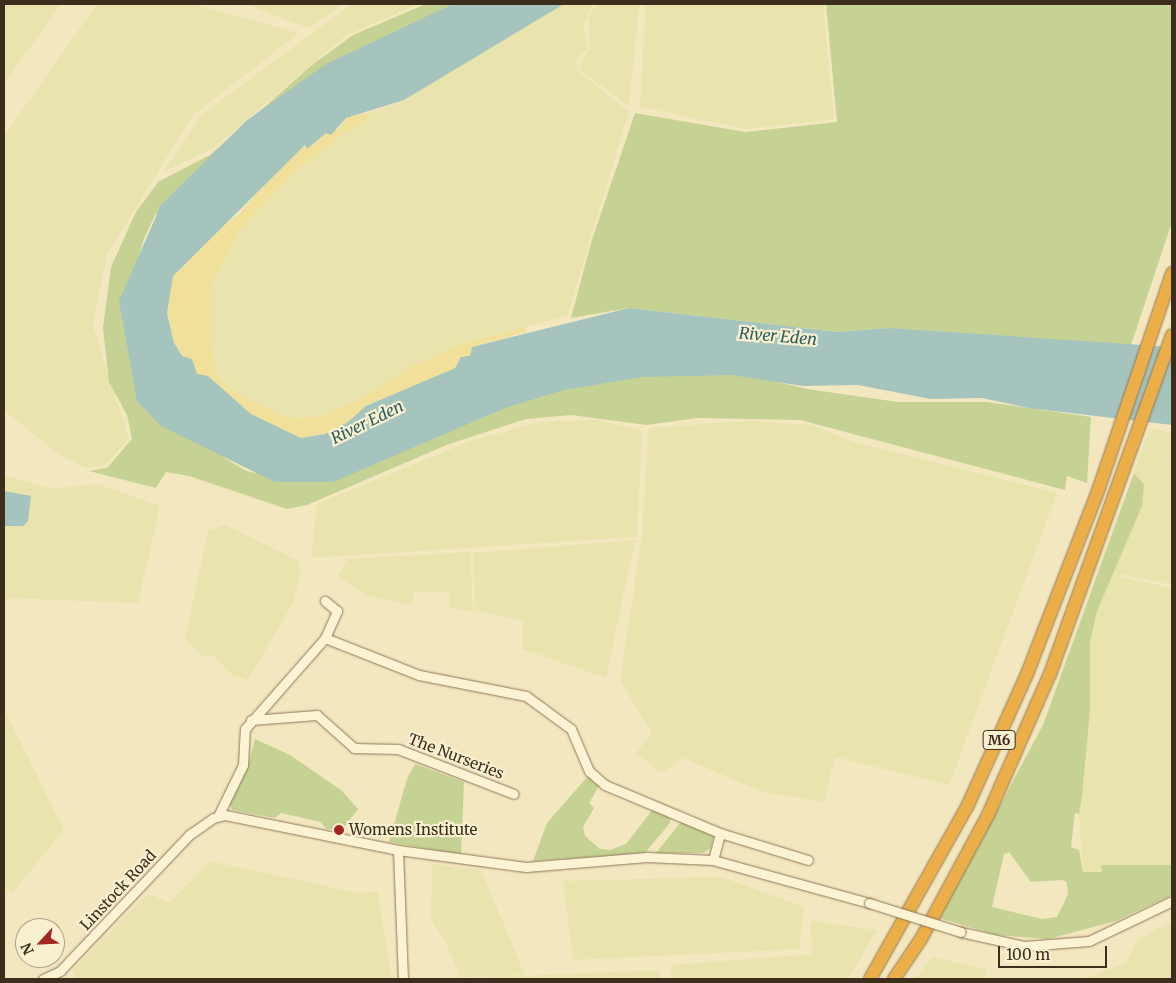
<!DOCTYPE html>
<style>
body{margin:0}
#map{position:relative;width:1176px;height:983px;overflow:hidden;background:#f3e7c0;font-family:Merriweather,serif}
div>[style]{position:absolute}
.farmland>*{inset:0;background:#e9e3ad}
.green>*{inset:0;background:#c6d293}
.sand>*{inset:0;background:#f1e09a}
.water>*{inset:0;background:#a4c4bd}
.roads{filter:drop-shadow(0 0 1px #8e7756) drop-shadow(0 0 1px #8e7756)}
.minor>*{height:9px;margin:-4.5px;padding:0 4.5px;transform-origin:4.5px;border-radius:4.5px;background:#fcf3d5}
.highway>*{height:12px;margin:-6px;padding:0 6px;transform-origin:6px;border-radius:6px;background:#ebae48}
.bridges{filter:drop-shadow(0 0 1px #8e7756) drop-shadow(0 0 1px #8e7756)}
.minor-bridge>*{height:9px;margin:-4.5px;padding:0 4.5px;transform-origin:4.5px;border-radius:4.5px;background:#fcf3d5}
.dots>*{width:14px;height:14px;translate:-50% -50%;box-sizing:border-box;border:2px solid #f9f0d1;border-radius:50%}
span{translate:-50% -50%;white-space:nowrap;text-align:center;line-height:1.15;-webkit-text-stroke:4.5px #f9f0d1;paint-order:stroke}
.shield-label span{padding:1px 4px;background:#f9f0d1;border:1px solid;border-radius:4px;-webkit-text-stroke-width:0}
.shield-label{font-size:14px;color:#3c2d1c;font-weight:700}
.street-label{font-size:15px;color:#3c2d1c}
.poi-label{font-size:15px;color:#3c2d1c}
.left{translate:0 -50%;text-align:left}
.water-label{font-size:16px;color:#295d5d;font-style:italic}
.frame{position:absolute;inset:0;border:5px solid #3c2d1c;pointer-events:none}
.north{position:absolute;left:15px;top:918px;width:50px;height:50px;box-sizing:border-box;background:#f9f0d1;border:1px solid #ada289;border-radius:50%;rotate:245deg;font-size:14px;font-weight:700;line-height:20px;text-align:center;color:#3c2d1c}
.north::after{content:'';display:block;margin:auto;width:18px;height:22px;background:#a3271f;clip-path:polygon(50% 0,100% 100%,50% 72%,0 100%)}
.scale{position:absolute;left:998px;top:946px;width:109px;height:22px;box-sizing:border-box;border:2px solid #3c2d1c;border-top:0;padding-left:6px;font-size:15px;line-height:18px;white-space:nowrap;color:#3c2d1c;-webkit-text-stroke:4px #f9f0d1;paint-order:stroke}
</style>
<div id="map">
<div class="farmland">
<i style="clip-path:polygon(4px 4px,61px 4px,4px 84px)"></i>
<i style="clip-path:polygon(97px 4px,192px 4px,299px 33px,193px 115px,106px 256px,93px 326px,129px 439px,104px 466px,87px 468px,59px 455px,4px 410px,4px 136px)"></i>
<i style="clip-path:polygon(244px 4px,345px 4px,308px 28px)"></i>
<i style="clip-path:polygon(352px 4px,419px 4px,345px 36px,212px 149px,163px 172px,201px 115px)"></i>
<i style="clip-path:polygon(564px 4px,593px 4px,583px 25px,588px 48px,577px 58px,576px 69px,629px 112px,567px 316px,464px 343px,344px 408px,320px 416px,295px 419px,278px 414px,233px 392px,217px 375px,209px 344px,210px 286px,239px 232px,290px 176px,342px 135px,363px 123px,372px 112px,404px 100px)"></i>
<i style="clip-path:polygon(596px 4px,639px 4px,629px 106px,581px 71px,581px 61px,590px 50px,589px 17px)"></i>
<i style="clip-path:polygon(646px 4px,823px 4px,834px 119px,747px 129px,640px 107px)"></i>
<i style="clip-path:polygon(598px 420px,642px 430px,637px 537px,311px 558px,317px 504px,473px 440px,539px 422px)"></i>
<i style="clip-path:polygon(748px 421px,812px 425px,854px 442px,1057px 493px,949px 785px,835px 757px,824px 802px,763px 792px,683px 758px,661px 773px,636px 753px,652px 733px,620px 681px,642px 536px,649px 428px)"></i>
<i style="clip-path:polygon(1150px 428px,1172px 434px,1172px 585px,1120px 574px,1119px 577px,1172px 588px,1172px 865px,1101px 865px,1102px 872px,1083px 872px,1079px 814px,1090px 711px,1090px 642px,1097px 611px,1143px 499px,1144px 485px,1134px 473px)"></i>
<i style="clip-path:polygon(4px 475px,51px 489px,98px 484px,160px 506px,138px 603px,8px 598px,4px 604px)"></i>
<i style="clip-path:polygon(225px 525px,297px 560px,301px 570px,293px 603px,248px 680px,231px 674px,212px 655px,204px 657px,185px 640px,208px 531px)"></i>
<i style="clip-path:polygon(635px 540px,606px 678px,522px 649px,523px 621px,475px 610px,473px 553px)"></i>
<i style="clip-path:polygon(470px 552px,473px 612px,449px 607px,449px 592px,415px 592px,410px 605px,366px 595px,338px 577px,347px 559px)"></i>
<i style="clip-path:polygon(4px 709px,64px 830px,12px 893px,4px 887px)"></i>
<i style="clip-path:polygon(210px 861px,358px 893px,378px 892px,392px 979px,75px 979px,73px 970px,141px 900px,149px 894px,169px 903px)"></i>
<i style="clip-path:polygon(432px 864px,481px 870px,525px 975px,460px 977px,446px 942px,431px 919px)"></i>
<i style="clip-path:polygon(721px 877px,804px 907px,799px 949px,573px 960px,563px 881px)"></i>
<i style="clip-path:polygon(811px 921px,877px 930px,848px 979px,671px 979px,671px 965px,812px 954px)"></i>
<i style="clip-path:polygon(1172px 921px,1172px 979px,1083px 979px,1126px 963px,1137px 940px)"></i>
<i style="clip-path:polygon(932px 957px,986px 969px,985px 979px,916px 979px)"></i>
<i style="clip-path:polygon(660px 970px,660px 979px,453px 979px)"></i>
</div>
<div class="green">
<i style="clip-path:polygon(426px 4px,453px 4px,365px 49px,203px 181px,155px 215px,143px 241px,128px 298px,171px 424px,246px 471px,292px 480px,484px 410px,545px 396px,595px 376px,725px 370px,807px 389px,898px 402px,987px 402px,1091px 417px,1087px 483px,1067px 476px,1065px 490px,800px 420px,697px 418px,647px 425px,571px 415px,526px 419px,449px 444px,307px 505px,287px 509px,189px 476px,166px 472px,156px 488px,89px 471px,107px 468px,132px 439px,127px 415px,109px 382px,103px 328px,111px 267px,136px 212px,158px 182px,210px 155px,312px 65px,353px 35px)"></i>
<i style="clip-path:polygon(826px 4px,1172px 4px,1172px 222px,1131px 345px,890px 328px,837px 332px,629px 308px,571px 318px,591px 243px,635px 113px,745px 132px,837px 122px)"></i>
<i style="clip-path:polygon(evenodd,1134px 473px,1144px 485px,1142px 506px,1097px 611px,1090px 642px,1090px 711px,1082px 795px,1079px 814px,1075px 813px,1071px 847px,1079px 850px,1083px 872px,1102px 872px,1101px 865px,1172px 865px,1172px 895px,1116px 921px,1048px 939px,997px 935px,939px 918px,1043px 725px,1134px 473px,1009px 852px,1031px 882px,1063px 880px,1067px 883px,1068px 894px,1057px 917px,1042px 919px,992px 907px,1004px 854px,1009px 852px)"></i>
<i style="clip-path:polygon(255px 739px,290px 755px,341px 790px,358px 809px,342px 830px,326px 829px,321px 822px,281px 813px,275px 818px,232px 810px,229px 802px,249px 763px)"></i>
<i style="clip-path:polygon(415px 764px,464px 782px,461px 855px,389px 842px,407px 779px)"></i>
<i style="clip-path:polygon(588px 776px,599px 786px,589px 803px,594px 808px,583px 827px,585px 836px,600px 849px,610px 850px,626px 844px,653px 809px,670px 818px,670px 823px,644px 854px,533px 861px,547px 823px)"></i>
<i style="clip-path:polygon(680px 823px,688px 823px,714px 835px,711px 848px,703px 853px,656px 853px)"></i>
</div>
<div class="sand">
<i style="clip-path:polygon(371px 112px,363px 123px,342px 135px,290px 176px,239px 232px,210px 286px,210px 342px,217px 375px,233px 392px,278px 414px,295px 419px,321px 416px,357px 401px,413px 365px,464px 343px,525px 327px,526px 332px,472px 347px,470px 356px,455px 368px,366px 406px,348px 422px,325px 434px,301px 438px,251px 414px,208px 376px,197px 374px,192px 359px,182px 356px,174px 343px,167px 313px,167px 293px,173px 276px,212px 235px,239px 214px,278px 168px,306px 145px,307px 149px,326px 132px,338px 130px,346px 118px)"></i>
</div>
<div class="water">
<i style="clip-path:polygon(453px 4px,564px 4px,404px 100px,346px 118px,331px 135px,326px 133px,307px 149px,305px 145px,173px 276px,167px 313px,174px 343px,182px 356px,192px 359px,197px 374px,208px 376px,251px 414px,301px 438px,325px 434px,348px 422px,366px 406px,455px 368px,461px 357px,470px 356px,472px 347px,629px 308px,837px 332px,890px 328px,1172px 347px,1172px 425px,1028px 408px,982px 398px,931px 399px,858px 385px,803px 386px,731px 375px,642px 377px,564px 390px,505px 408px,333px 482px,275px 482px,161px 426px,137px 401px,119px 301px,161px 205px,246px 121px,326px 64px)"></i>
<i style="clip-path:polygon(4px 491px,31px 496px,28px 521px,23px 526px,4px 526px)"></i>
</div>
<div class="roads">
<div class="minor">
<i style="left:325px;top:638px;width:101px;rotate:21.5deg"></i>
<i style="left:419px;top:675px;width:109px;rotate:11.1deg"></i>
<i style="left:526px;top:696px;width:56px;rotate:36.3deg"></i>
<i style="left:571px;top:729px;width:46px;rotate:66.8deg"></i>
<i style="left:589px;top:771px;width:21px;rotate:41deg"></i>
<i style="left:605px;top:785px;width:125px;rotate:22.7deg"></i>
<i style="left:720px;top:833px;width:92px;rotate:17.1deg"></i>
<i style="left:251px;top:720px;width:66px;rotate:-4.3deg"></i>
<i style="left:317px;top:715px;width:50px;rotate:41.7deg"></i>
<i style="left:354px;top:748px;width:44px;rotate:1.3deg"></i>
<i style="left:398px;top:749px;width:124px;rotate:21.2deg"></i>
<i style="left:218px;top:816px;width:57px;rotate:-63.9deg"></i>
<i style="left:243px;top:765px;width:36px;rotate:-87deg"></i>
<i style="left:245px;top:729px;width:121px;rotate:-48.7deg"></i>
<i style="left:325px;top:638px;width:30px;rotate:-66deg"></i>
<i style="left:337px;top:611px;width:16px;rotate:-140deg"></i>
<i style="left:398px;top:850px;width:129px;rotate:87.8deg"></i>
<i style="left:713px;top:860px;width:28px;rotate:-75deg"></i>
<i style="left:961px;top:932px;width:65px;rotate:12.5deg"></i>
<i style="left:1024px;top:946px;width:65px;rotate:-4.4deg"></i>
<i style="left:1089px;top:941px;width:92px;rotate:-25.7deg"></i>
<i style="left:43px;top:979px;width:19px;rotate:-25deg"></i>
<i style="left:60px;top:971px;width:187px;rotate:-46.5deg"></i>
<i style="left:189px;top:835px;width:29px;rotate:-35deg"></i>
<i style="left:213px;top:818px;width:12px;rotate:-14deg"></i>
<i style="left:225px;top:815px;width:177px;rotate:11.4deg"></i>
<i style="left:398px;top:850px;width:129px;rotate:7.6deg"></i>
<i style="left:526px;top:867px;width:121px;rotate:-4.7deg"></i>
<i style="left:647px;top:857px;width:66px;rotate:2.6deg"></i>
<i style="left:713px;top:860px;width:162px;rotate:15.4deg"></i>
</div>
<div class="highway">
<i style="left:870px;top:979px;width:197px;rotate:-60.6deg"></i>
<i style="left:967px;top:807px;width:146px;rotate:-65.7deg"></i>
<i style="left:1027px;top:674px;width:199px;rotate:-68.8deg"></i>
<i style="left:1099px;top:488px;width:227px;rotate:-71.2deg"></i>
<i style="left:894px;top:979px;width:48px;rotate:-56deg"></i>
<i style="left:921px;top:939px;width:141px;rotate:-61.6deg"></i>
<i style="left:988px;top:815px;width:154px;rotate:-66.3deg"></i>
<i style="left:1050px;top:674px;width:360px;rotate:-70.2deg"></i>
</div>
</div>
<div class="bridges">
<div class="minor-bridge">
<i style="left:869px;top:903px;width:96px;rotate:17.5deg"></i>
</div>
</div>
<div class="dots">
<i style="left:339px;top:830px;background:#a3271f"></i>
</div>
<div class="shield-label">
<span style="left:999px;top:740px">M6</span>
</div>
<div class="street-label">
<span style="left:456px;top:756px;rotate:21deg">The Nurseries</span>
<span style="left:118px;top:890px;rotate:-47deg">Linstock Road</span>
</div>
<div class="poi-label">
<span class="left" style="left:349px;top:830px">Womens Institute</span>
</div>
<div class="water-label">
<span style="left:778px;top:336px;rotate:5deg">River Eden</span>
<span style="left:367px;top:422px;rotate:-26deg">River Eden</span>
</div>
<div class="frame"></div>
<div class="north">N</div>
<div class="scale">100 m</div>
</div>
